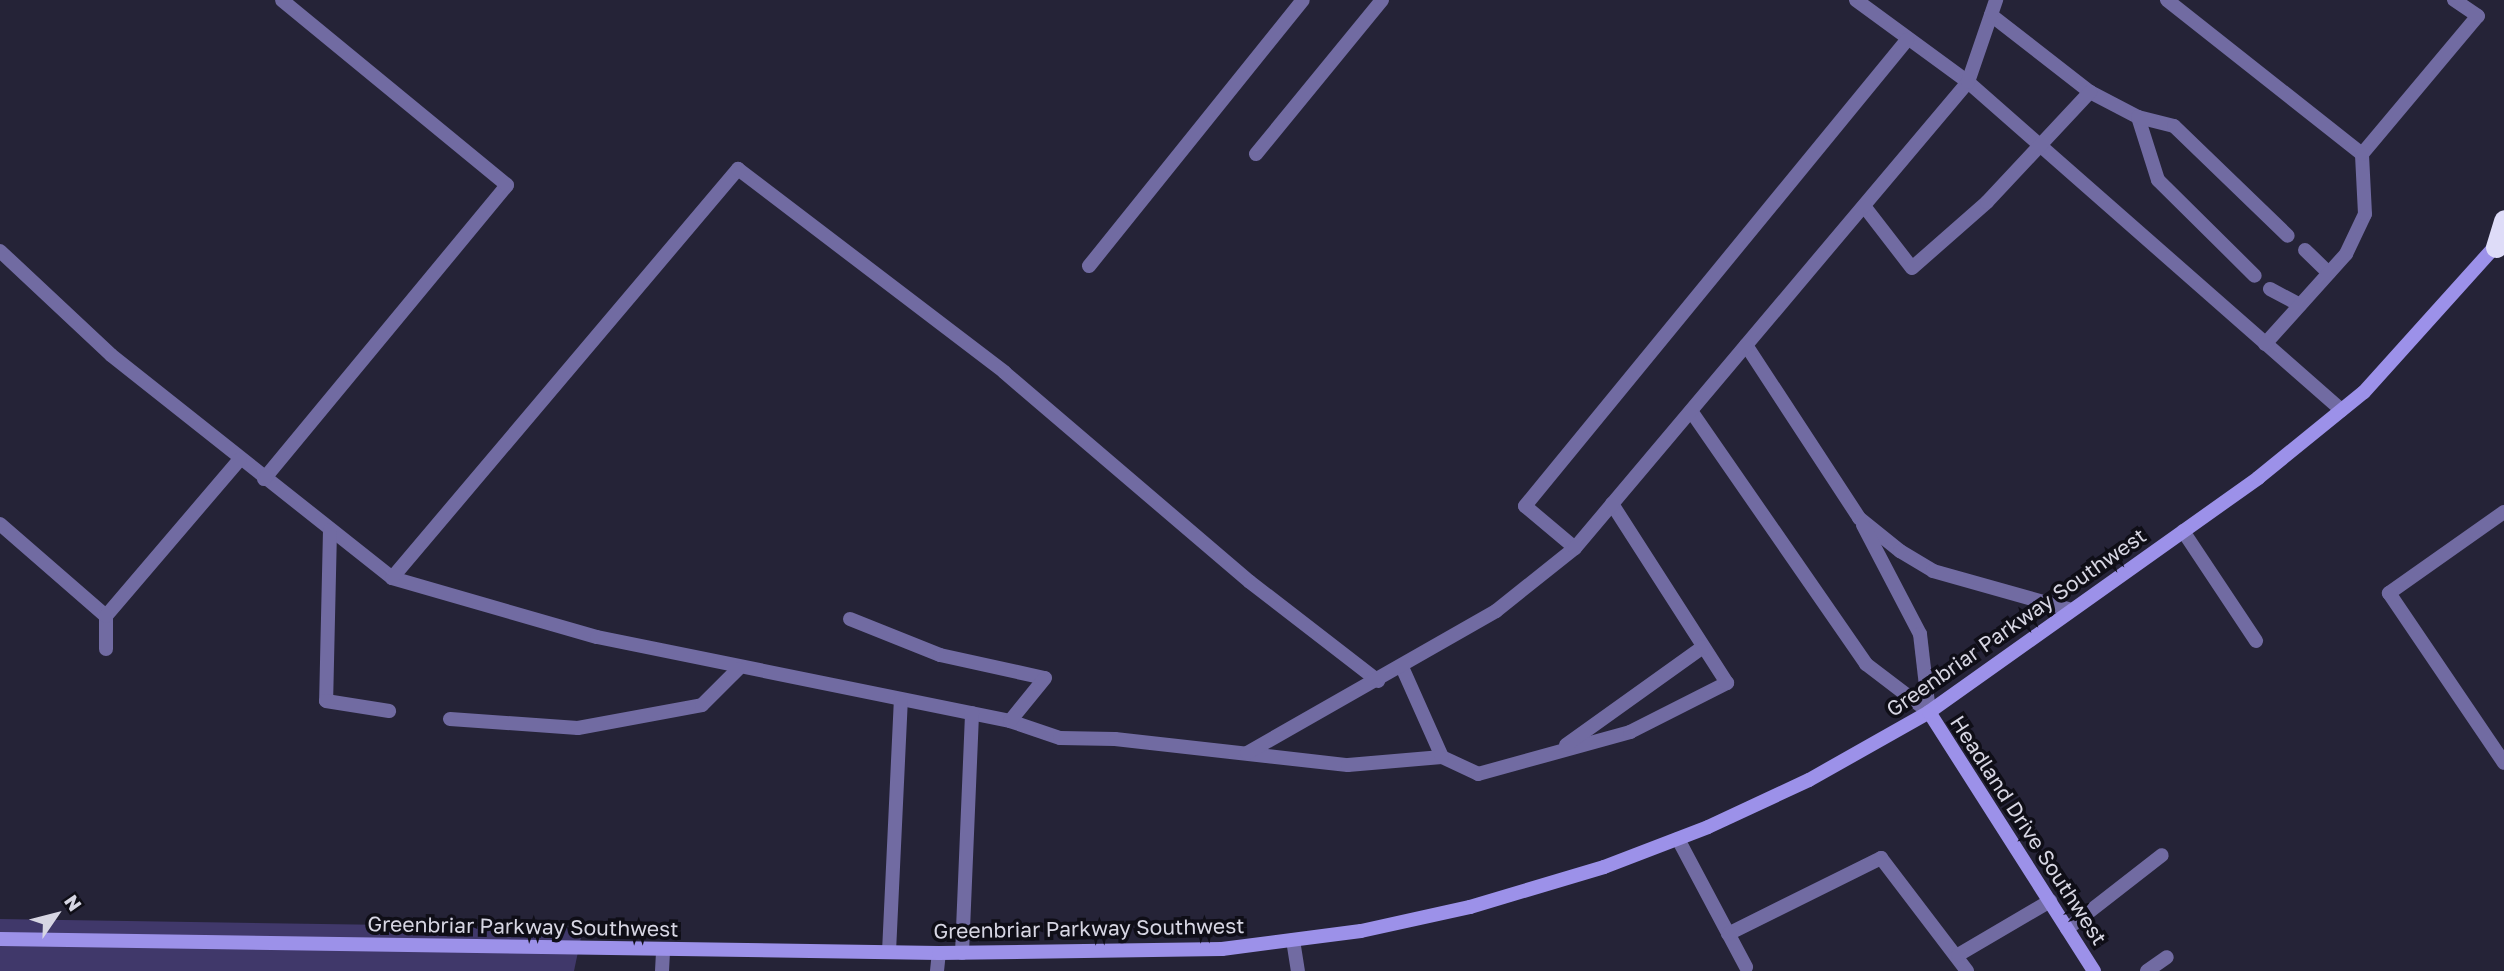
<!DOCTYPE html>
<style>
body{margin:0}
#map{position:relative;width:2504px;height:971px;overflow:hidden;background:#252337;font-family:"Golos Text",sans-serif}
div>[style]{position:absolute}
.green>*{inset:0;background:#40386a}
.lane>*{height:14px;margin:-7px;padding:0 7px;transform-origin:7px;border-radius:7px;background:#716ba2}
.street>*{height:14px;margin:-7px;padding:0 7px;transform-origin:7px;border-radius:7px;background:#716ba2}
.secondary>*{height:14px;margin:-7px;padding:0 7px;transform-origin:7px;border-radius:7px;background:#9c91e9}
.highway>*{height:21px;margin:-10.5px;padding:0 10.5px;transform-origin:10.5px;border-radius:10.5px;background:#dedcf8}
span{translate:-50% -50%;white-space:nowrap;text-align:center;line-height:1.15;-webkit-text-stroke:7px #0f0e17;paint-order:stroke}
.street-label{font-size:21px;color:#d7d6e3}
.north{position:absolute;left:21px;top:880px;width:70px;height:70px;-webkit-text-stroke:5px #0f0e17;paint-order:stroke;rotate:55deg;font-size:19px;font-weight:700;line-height:28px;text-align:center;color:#d7d6e3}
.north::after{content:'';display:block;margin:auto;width:24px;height:32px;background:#d7d6e3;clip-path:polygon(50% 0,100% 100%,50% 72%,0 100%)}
</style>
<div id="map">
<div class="green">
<i style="clip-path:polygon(0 919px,583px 928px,574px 971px,0 971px)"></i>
</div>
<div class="lane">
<i style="left:1856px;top:0;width:139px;rotate:36.2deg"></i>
<i style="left:1968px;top:82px;width:497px;rotate:41.3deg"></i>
<i style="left:2167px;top:0;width:248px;rotate:38.3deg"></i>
<i style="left:1991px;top:15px;width:125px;rotate:37.9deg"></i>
<i style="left:2090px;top:92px;width:54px;rotate:27.5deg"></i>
<i style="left:2138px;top:117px;width:66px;rotate:72.4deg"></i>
<i style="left:2158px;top:180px;width:136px;rotate:44.7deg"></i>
<i style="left:2138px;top:117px;width:37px;rotate:14deg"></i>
<i style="left:2174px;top:126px;width:158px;rotate:44deg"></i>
<i style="left:1256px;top:154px;width:199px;rotate:-50.7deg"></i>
<i style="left:1864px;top:206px;width:78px;rotate:52.3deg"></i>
<i style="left:1912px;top:268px;width:100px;rotate:-41.3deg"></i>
<i style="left:1987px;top:202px;width:151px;rotate:-46.9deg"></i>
<i style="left:2305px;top:250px;width:33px;rotate:44deg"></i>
<i style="left:0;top:251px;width:152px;rotate:43.1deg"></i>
<i style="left:111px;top:355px;width:359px;rotate:38.4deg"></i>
<i style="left:392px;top:578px;width:213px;rotate:16.1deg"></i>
<i style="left:597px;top:637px;width:421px;rotate:11.5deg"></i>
<i style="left:1010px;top:721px;width:53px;rotate:18.8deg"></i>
<i style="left:1060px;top:738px;width:55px;rotate:1deg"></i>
<i style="left:1115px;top:739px;width:234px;rotate:6.4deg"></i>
<i style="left:1348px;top:765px;width:94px;rotate:-4.9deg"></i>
<i style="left:1442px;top:757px;width:40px;rotate:25deg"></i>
<i style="left:1478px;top:774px;width:158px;rotate:-15.4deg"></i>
<i style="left:1630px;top:732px;width:109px;rotate:-26.8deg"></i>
<i style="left:1727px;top:683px;width:213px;rotate:-122.7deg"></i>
<i style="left:1089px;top:266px;width:341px;rotate:-51.2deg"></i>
<i style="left:2270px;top:289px;width:34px;rotate:28deg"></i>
<i style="left:2265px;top:344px;width:121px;rotate:-48deg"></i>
<i style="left:2346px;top:254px;width:44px;rotate:-64.6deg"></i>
<i style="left:2365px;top:214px;width:60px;rotate:-92.9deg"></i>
<i style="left:2362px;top:154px;width:180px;rotate:-50deg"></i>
<i style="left:2478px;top:16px;width:29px;rotate:-146deg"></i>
<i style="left:1746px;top:345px;width:207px;rotate:56.8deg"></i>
<i style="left:1859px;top:518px;width:53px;rotate:38.8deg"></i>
<i style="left:1900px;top:551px;width:39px;rotate:31deg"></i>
<i style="left:1933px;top:571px;width:144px;rotate:15.7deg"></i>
<i style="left:1691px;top:411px;width:308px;rotate:55.3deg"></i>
<i style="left:1866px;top:664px;width:79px;rotate:37.3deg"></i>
<i style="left:264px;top:479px;width:381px;rotate:-50.4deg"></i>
<i style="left:507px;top:185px;width:291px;rotate:-140.6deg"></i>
<i style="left:2504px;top:512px;width:141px;rotate:144.8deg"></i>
<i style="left:2389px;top:593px;width:205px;rotate:55.9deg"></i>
<i style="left:0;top:524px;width:140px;rotate:41deg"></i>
<i style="left:1863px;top:525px;width:123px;rotate:62.4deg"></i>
<i style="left:1920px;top:634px;width:79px;rotate:83.4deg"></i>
<i style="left:330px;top:530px;width:171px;rotate:91.3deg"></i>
<i style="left:326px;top:701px;width:64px;rotate:9deg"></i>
<i style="left:2183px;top:531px;width:132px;rotate:56.4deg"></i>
<i style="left:1575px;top:548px;width:65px;rotate:-140deg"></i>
<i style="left:1525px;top:506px;width:603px;rotate:-50.66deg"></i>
<i style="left:392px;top:578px;width:536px;rotate:-49.77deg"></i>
<i style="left:738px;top:169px;width:335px;rotate:37.3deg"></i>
<i style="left:1004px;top:372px;width:323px;rotate:40.5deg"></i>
<i style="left:1250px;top:582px;width:162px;rotate:37.7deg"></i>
<i style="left:850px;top:619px;width:97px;rotate:21.8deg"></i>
<i style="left:940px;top:655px;width:107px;rotate:12.4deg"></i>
<i style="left:1045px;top:678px;width:55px;rotate:129.1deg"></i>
<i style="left:106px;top:649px;width:33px;rotate:-90deg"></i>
<i style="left:106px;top:616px;width:206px;rotate:-49.5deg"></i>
<i style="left:1402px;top:667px;width:98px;rotate:66deg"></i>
<i style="left:450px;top:719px;width:128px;rotate:4deg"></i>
<i style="left:578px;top:728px;width:126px;rotate:-10.5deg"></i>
<i style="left:702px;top:705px;width:51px;rotate:-45deg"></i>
<i style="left:1566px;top:745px;width:168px;rotate:-35.6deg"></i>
<i style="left:1247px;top:753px;width:287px;rotate:-29.7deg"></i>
<i style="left:1496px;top:611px;width:101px;rotate:-38.6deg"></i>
<i style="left:1575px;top:548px;width:610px;rotate:-49.86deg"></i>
<i style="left:1968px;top:82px;width:87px;rotate:-71.1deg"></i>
<i style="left:1678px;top:839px;width:145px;rotate:62deg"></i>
<i style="left:2067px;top:929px;width:120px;rotate:-37.9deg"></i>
<i style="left:1728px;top:934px;width:171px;rotate:-26.4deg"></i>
<i style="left:1881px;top:858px;width:142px;rotate:52.7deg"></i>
<i style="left:1293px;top:940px;width:31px;rotate:81deg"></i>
<i style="left:889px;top:952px;width:252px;rotate:-87.3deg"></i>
<i style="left:962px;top:953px;width:240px;rotate:-87.6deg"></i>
<i style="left:1958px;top:955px;width:107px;rotate:-30.4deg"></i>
<i style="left:662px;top:971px;width:22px;rotate:-87deg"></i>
<i style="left:2147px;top:971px;width:24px;rotate:-35deg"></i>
</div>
<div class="street">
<i style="left:937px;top:971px;width:18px;rotate:-84deg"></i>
</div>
<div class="secondary">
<i style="left:1929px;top:712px;width:307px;rotate:57.5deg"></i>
<i style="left:0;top:939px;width:939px;rotate:0.85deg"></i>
<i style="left:939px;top:953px;width:283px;rotate:-0.8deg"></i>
<i style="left:1222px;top:949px;width:140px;rotate:-7.4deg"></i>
<i style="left:1361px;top:931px;width:112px;rotate:-12.4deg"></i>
<i style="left:1470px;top:907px;width:140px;rotate:-16.6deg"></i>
<i style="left:1604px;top:867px;width:111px;rotate:-21deg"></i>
<i style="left:1708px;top:827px;width:111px;rotate:-25deg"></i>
<i style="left:1809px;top:780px;width:138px;rotate:-29.5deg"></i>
<i style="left:1929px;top:712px;width:404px;rotate:-35.4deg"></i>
<i style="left:2258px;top:478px;width:136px;rotate:-39.1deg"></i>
<i style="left:2364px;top:392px;width:203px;rotate:-48deg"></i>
</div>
<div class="highway">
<i style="left:2496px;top:247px;width:28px;rotate:-73deg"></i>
</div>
<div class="street-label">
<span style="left:2016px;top:622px;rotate:-35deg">Greenbriar Parkway Southwest</span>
<span style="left:2029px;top:830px;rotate:57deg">Headland Drive Southwest</span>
<span style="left:523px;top:926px;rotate:1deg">Greenbriar Parkway Southwest</span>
<span style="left:1089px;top:928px;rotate:-1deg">Greenbriar Parkway Southwest</span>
</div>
<div class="north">N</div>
</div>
